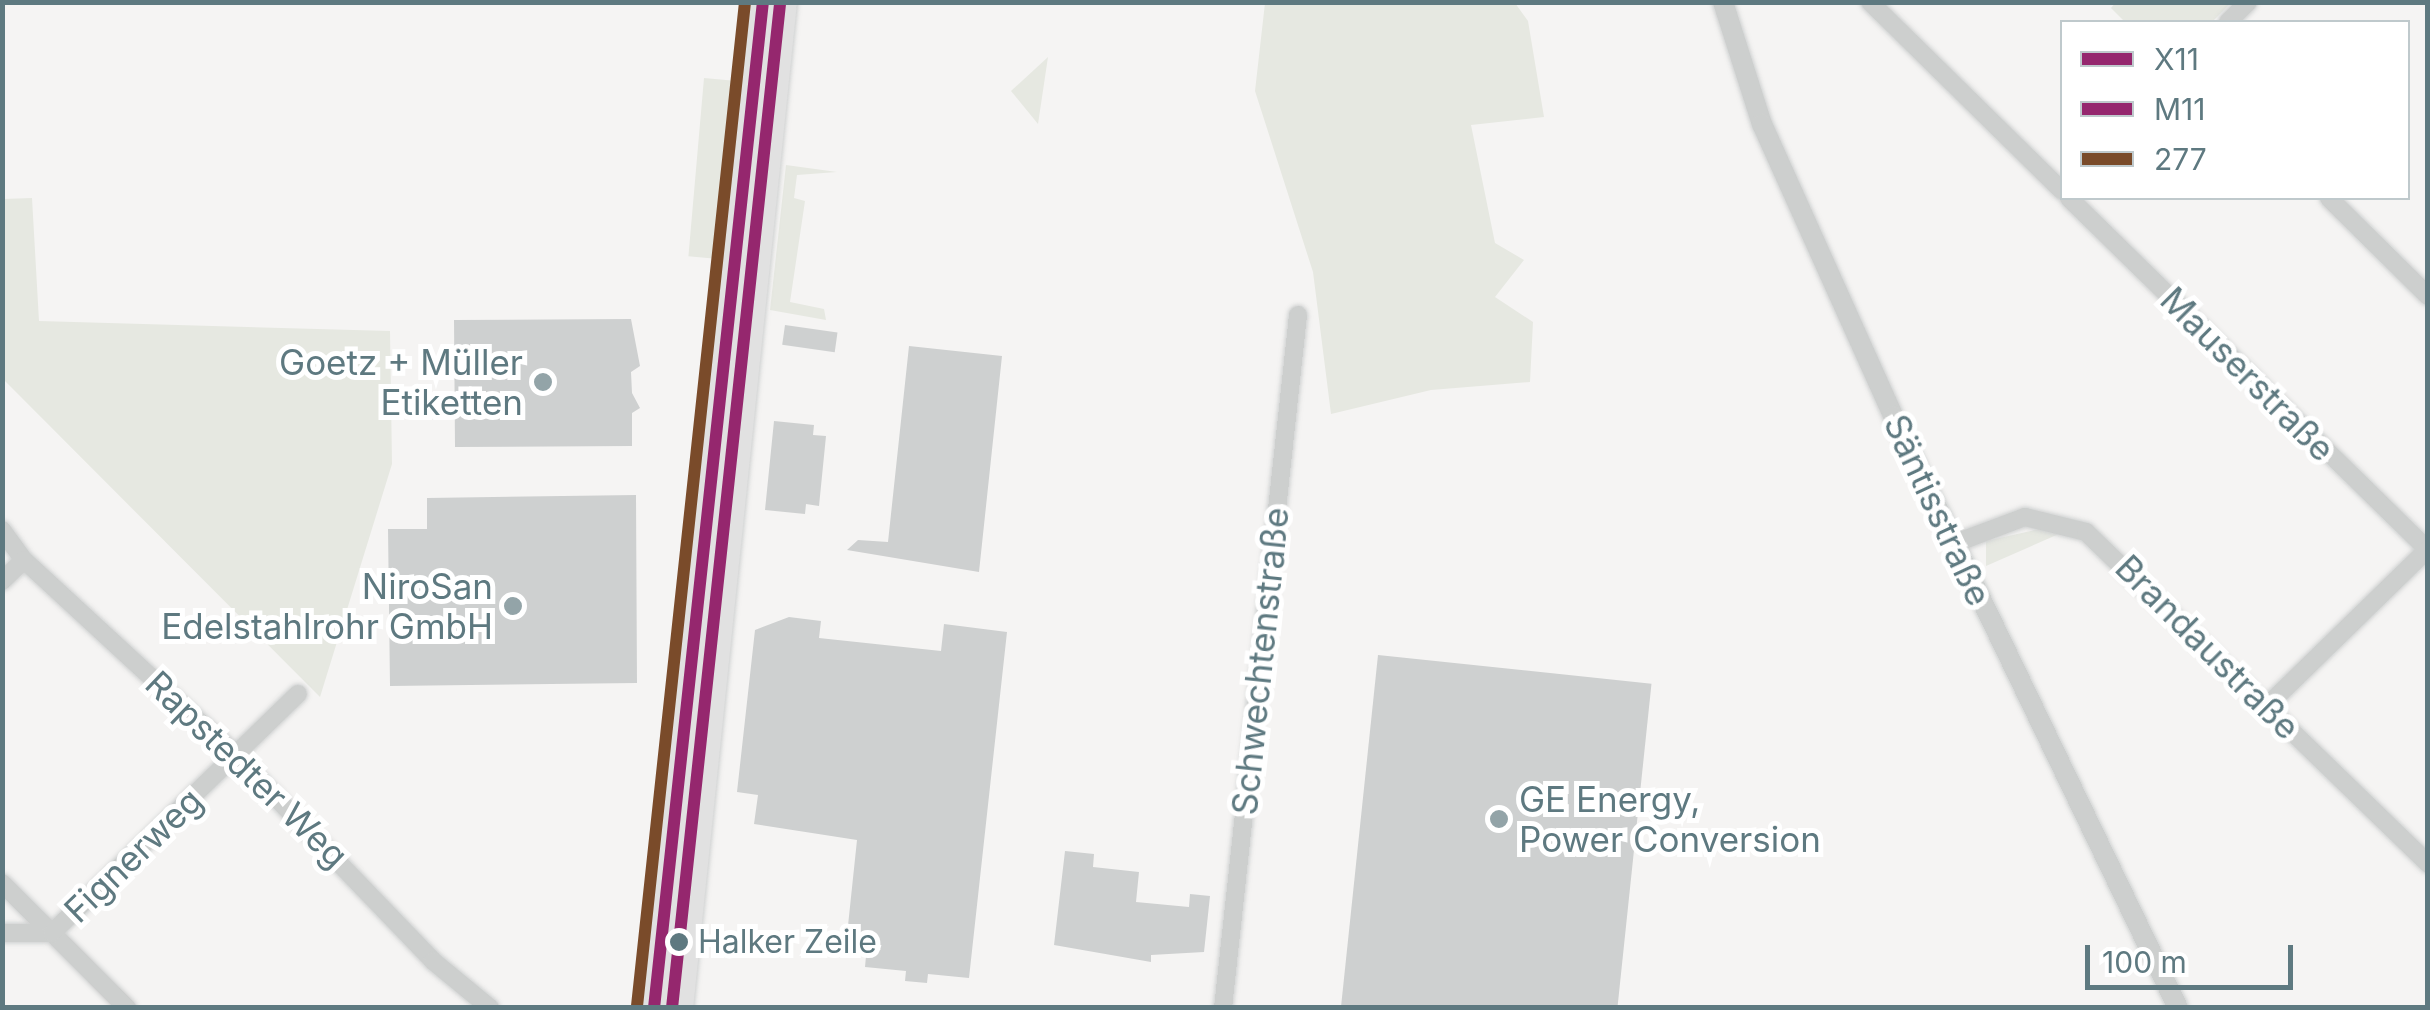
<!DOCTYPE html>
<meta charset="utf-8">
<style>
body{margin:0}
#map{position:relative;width:2430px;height:1010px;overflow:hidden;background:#f5f4f3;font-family:Inter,sans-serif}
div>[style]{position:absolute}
.green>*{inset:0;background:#e6e8e1;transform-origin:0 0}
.building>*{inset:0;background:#ced0d0;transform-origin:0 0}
.roads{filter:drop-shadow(0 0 2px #d0d2d2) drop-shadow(0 0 2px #d0d2d2)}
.minor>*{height:18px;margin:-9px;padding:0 9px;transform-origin:9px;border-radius:9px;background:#cdcfce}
.tertiary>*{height:20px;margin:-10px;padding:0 10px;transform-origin:10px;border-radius:10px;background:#cdcfce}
.secondary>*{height:25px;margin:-12.5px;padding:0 12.5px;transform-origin:12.5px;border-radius:12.5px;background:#e1e1e1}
.bus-1>*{height:12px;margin:-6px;padding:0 6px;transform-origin:6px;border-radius:6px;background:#95276e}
.bus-2>*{height:12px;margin:-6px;padding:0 6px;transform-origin:6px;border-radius:6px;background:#95276e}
.bus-3>*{height:12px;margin:-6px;padding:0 6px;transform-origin:6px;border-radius:6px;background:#7a4b2a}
.dots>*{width:28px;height:28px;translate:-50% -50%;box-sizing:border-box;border:5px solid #fff;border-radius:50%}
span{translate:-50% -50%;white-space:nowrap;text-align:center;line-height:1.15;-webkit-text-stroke:10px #fff;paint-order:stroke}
.bus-label{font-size:32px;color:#5e7980}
.left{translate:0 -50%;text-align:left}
.poi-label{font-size:35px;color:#5e7980}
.right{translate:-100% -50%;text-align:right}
.street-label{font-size:35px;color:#5e7980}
.frame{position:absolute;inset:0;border:5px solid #5e7980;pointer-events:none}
.legend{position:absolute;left:2060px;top:20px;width:350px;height:180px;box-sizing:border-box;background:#fff;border:2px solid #bfc9cc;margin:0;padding:12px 18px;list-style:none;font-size:30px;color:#5e7980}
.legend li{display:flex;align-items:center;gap:20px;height:50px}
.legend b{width:50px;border:2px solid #bfc9cc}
.scale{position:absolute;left:2085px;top:945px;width:208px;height:45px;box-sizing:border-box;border:5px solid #5e7980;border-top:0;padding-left:12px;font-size:30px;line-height:35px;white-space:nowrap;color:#5e7980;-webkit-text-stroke:8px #fff;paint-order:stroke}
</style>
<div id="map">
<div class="green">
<i style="clip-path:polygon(2116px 2px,2231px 2px,2231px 3px,2212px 22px,2125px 22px,2111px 8px)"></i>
<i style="clip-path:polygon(1265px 3px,1515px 3px,1528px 21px,1544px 117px,1471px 125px,1495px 243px,1524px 260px,1495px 297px,1533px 322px,1530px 382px,1431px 390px,1331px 414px,1313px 272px,1255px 91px)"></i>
<i style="clip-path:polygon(1048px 57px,1038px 124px,1011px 91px)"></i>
<i style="left:704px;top:78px;width:33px;height:179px;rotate:5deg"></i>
<i style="clip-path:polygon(786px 165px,837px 172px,797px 175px,794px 198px,805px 201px,790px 302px,824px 309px,826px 320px,770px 310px)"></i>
<i style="clip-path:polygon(32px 198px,39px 321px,390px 331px,392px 464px,320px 697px,3px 379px,3px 199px)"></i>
<i style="clip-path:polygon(2039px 529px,2061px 533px,1986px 566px,1986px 541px)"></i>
</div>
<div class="building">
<i style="clip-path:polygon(631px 319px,640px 366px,631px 372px,632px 393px,640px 408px,632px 413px,632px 446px,455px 447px,454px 320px)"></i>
<i style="left:785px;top:325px;width:53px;height:20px;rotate:8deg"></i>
<i style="clip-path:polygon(909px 346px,1002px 356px,979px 572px,847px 550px,858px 540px,888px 542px)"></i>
<i style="clip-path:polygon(774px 421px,814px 425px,813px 435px,826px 436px,819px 506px,806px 504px,805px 514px,765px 510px)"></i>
<i style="clip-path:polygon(636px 495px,637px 683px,390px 686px,388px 529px,427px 529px,427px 498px)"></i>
<i style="clip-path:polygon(789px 617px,821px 621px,819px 638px,941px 651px,944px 624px,1007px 632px,969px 978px,928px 974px,927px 983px,905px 981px,906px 971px,865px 967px,866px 956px,845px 954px,857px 840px,754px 824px,758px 795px,737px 792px,755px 630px)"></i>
<i style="left:1378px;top:655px;width:275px;height:355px;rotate:6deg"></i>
<i style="clip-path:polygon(1065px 851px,1094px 854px,1093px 867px,1139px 872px,1136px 902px,1189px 907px,1190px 894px,1210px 896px,1204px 952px,1151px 955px,1151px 962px,1054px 945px)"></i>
</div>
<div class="roads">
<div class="minor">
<i style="left:1870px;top:2px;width:269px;rotate:44.5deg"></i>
<i style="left:2228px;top:22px;width:28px;rotate:-45deg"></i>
<i style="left:2069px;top:198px;width:503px;rotate:44.44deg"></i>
<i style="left:2329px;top:198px;width:139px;rotate:44.7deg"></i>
<i style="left:2px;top:530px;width:37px;rotate:54deg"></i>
<i style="left:24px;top:560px;width:287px;rotate:42.7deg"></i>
<i style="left:235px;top:755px;width:286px;rotate:46.1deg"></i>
<i style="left:433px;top:961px;width:74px;rotate:39.5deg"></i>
<i style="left:1953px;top:544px;width:77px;rotate:-20.6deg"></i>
<i style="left:2025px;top:517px;width:63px;rotate:13.8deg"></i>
<i style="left:2086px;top:532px;width:477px;rotate:44.1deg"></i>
<i style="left:2px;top:581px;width:30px;rotate:-44deg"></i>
<i style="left:2267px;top:706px;width:225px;rotate:-44.3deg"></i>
<i style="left:2px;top:883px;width:177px;rotate:45deg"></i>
<i style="left:2px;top:933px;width:50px"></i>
<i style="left:52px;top:933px;width:343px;rotate:-44.2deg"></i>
<i style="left:1223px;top:1008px;width:697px;rotate:-83.82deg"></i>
</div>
<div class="tertiary">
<i style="left:1723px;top:2px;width:128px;rotate:72.3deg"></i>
<i style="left:1762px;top:124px;width:320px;rotate:65.8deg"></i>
<i style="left:1893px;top:416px;width:657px;rotate:64.29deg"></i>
</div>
<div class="secondary">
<i style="left:654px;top:1008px;width:1012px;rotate:-83.82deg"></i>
<i style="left:680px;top:1008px;width:1011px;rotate:-84.1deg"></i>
</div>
</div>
<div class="bus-1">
<i style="left:654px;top:1008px;width:1012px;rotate:-83.82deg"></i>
</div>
<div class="bus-2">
<i style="left:672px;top:1008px;width:1010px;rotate:-83.86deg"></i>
</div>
<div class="bus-3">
<i style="left:637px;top:1006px;width:1010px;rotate:-83.86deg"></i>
</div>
<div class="dots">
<i style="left:543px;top:382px;background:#93a4a8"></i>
<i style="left:513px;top:606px;background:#93a4a8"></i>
<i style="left:1499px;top:819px;background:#93a4a8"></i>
<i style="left:679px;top:942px;background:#5e7980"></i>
</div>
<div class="bus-label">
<span class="left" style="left:698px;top:942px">Halker Zeile</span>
</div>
<div class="poi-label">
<span class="right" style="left:523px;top:382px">Goetz + Müller<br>Etiketten</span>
<span class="right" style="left:493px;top:606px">NiroSan<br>Edelstahlrohr GmbH</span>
<span class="left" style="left:1519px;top:819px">GE Energy,<br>Power Conversion</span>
</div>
<div class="street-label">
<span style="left:2248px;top:374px;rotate:45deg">Mauserstraße</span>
<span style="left:1938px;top:510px;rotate:65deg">Säntisstraße</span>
<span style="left:2208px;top:647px;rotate:45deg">Brandaustraße</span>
<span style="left:1260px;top:661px;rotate:-84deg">Schwechtenstraße</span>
<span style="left:247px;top:769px;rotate:44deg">Rapstedter Weg</span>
<span style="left:133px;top:855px;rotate:-44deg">Fignerweg</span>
</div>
<div class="frame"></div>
<ul class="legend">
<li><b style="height:12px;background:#95276e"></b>X11</li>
<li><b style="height:12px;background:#95276e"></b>M11</li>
<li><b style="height:12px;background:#7a4b2a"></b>277</li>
</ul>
<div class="scale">100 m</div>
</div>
